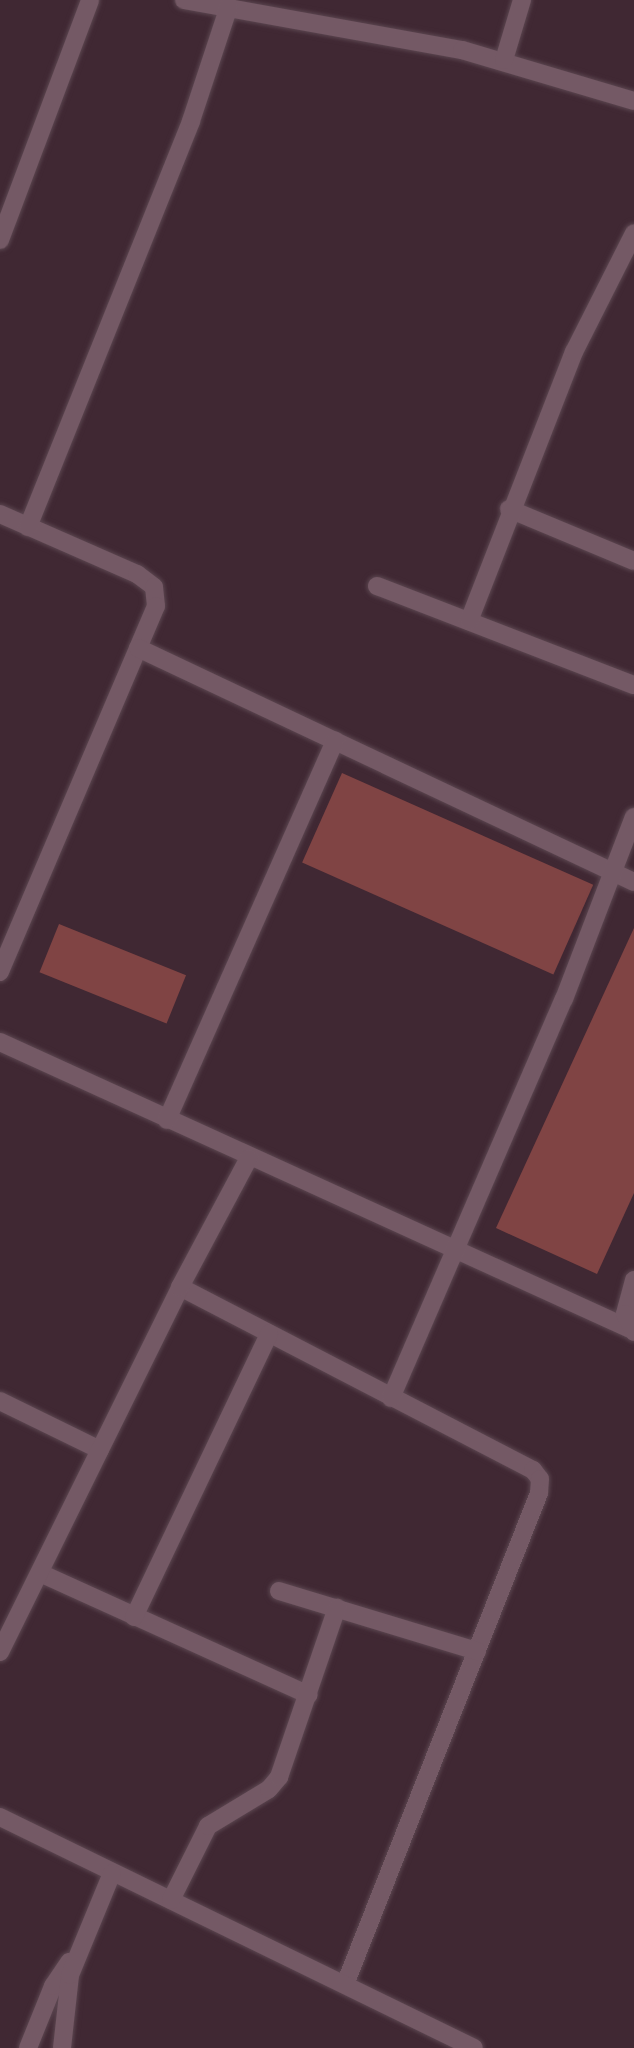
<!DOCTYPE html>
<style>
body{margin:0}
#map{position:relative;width:634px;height:2048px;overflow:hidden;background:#402833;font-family:Montserrat,sans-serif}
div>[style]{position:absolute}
.building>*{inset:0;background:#804444;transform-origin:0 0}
.roads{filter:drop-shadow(0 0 2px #5b4650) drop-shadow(0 0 2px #5b4650)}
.minor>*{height:18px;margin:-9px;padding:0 9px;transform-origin:9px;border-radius:9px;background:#745965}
span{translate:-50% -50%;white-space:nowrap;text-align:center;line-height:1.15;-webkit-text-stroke:4.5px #351e29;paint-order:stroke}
</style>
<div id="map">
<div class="building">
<i style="left:342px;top:773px;width:275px;height:98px;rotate:24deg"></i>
<i style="left:59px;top:924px;width:137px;height:52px;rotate:22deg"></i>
<i style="clip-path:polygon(634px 928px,634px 1193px,597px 1274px,496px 1228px)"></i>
</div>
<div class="roads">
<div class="minor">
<i style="left:184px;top:0;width:282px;rotate:10.2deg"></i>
<i style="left:462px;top:50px;width:179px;rotate:16.5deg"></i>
<i style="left:504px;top:60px;width:63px;rotate:-73.3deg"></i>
<i style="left:0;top:240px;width:256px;rotate:-69.4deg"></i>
<i style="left:509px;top:509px;width:135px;rotate:22.6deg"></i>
<i style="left:0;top:514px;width:150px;rotate:23.7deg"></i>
<i style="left:137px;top:574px;width:21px;rotate:37deg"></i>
<i style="left:154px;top:587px;width:19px;rotate:84deg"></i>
<i style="left:156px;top:606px;width:398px;rotate:113.1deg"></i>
<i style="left:28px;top:527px;width:437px;rotate:-68.1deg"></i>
<i style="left:191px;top:121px;width:121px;rotate:-71.7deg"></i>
<i style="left:377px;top:586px;width:275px;rotate:21.1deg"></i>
<i style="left:469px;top:621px;width:289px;rotate:-68.7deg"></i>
<i style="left:574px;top:352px;width:133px;rotate:-63.2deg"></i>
<i style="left:138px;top:648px;width:548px;rotate:25.26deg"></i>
<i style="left:0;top:1042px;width:692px;rotate:24.49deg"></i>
<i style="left:167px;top:1120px;width:415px;rotate:-66.1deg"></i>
<i style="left:634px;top:1280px;width:35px;rotate:105deg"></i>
<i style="left:625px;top:1314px;width:20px;rotate:63deg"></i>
<i style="left:180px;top:1287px;width:398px;rotate:27.4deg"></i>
<i style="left:533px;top:1470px;width:11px;rotate:52deg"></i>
<i style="left:540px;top:1479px;width:14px;rotate:94deg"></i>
<i style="left:539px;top:1493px;width:526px;rotate:111.54deg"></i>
<i style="left:391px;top:1398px;width:435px;rotate:-66.6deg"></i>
<i style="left:564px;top:999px;width:195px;rotate:-69deg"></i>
<i style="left:0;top:1401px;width:111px;rotate:26.1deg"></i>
<i style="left:40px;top:1573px;width:295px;rotate:24.4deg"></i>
<i style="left:279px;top:1591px;width:207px;rotate:16.9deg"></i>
<i style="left:134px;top:1617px;width:314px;rotate:-64.5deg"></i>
<i style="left:0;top:1652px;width:407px;rotate:-63.7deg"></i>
<i style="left:180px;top:1287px;width:146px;rotate:-61.9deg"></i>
<i style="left:0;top:1817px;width:527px;rotate:25.98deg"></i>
<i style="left:171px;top:1900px;width:83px;rotate:-63.4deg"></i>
<i style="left:208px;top:1826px;width:71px;rotate:-31.2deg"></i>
<i style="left:269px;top:1789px;width:16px;rotate:-50deg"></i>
<i style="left:279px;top:1777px;width:179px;rotate:-71.1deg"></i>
<i style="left:28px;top:2048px;width:67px;rotate:-68deg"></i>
<i style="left:53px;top:1986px;width:29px;rotate:-56deg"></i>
<i style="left:62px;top:2048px;width:73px;rotate:-83.7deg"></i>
<i style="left:70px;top:1975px;width:110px;rotate:-67.6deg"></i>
</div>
</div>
</div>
